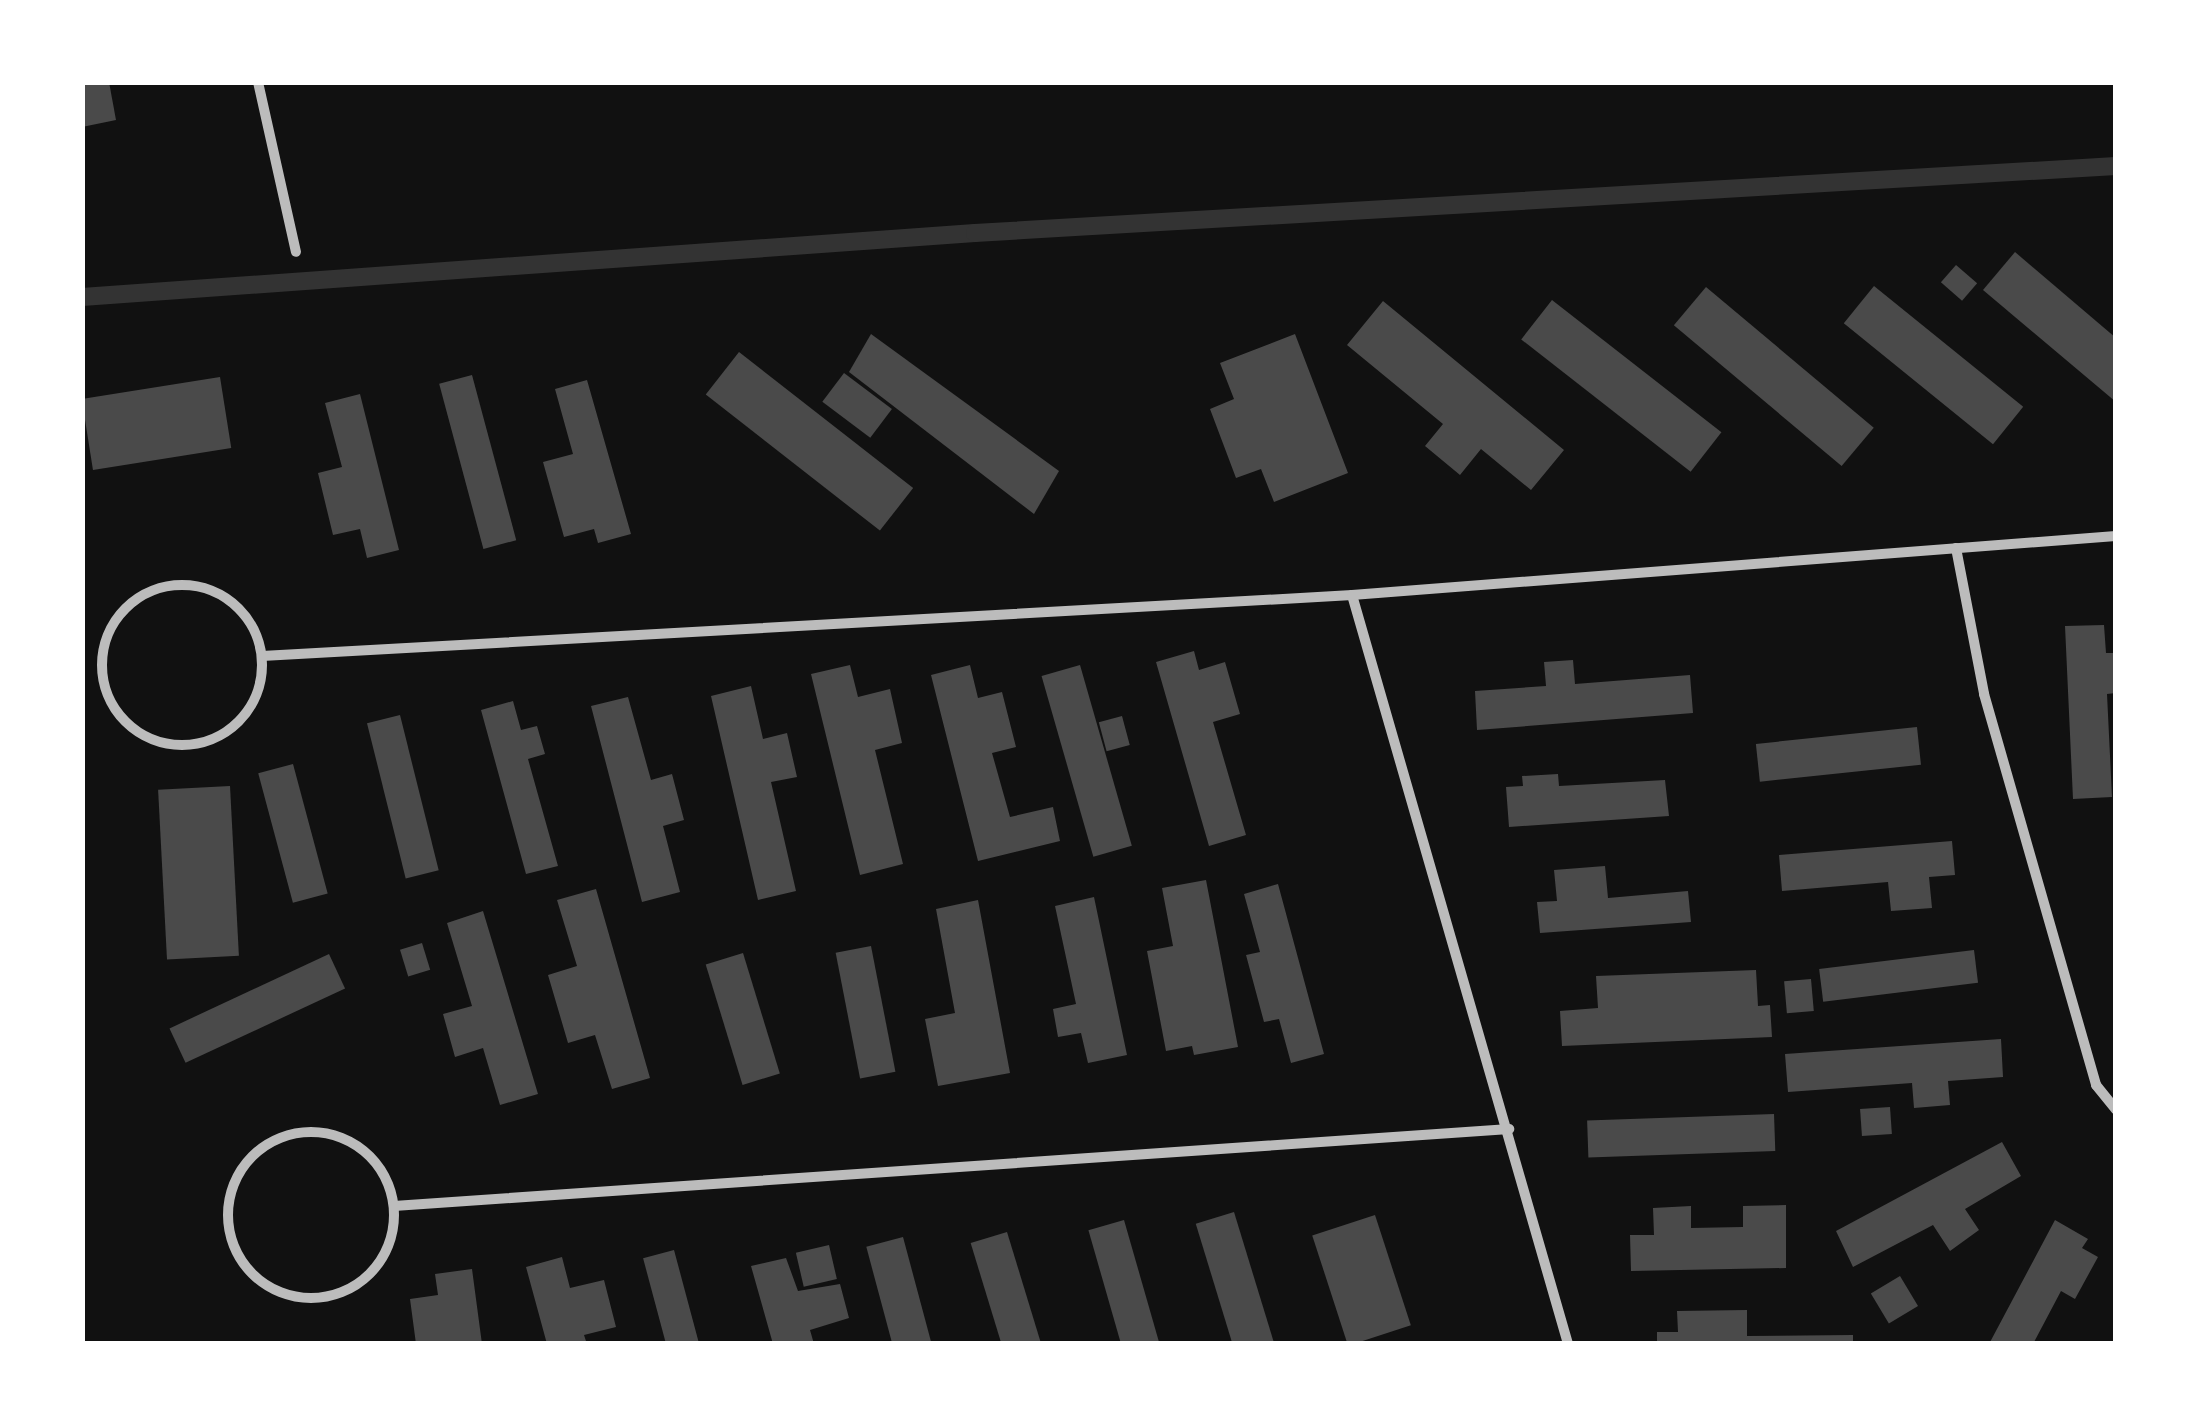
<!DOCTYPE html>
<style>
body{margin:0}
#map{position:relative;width:2198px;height:1426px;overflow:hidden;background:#111;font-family:"Open Sans",sans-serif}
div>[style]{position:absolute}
.stream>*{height:18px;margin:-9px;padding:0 9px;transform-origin:9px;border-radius:9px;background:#333}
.building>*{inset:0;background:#4a4a4a;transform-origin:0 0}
.minor>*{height:10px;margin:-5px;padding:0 5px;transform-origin:5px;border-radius:5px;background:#bcbcbc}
.minor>.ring{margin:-5px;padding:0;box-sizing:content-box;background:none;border:10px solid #bcbcbc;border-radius:50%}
span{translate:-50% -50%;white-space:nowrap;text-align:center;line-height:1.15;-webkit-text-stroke:8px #fff;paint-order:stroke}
.frame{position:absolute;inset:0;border:85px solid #fff;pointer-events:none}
</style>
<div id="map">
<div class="stream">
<i style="left:82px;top:297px;width:895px;rotate:-4.1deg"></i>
<i style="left:975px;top:233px;width:1143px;rotate:-3.36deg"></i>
</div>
<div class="building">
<i style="clip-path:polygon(82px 82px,109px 82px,116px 120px,82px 127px)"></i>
<i style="clip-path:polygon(2015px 252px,2116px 338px,2116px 402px,1983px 290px)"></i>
<i style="left:1956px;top:265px;width:28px;height:23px;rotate:41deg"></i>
<i style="left:1874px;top:286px;width:192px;height:48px;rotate:39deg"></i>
<i style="left:1706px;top:287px;width:219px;height:50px;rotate:40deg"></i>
<i style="left:1552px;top:300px;width:215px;height:50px;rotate:38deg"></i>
<i style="clip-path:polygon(1383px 301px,1564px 450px,1531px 490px,1481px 449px,1460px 475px,1425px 446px,1443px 424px,1347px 345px)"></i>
<i style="clip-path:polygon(871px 334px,1059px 471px,1034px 514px,849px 372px)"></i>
<i style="clip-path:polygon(1295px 334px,1348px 473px,1274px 502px,1261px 469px,1236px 478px,1210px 409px,1234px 399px,1220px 363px)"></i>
<i style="left:739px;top:352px;width:221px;height:54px;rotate:38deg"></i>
<i style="left:844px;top:373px;width:60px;height:36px;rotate:37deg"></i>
<i style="left:472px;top:375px;width:171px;height:34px;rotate:75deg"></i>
<i style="left:220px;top:377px;width:72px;height:140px;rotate:81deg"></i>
<i style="clip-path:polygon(587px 380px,631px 534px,598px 543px,594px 529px,564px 537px,543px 462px,573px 454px,555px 389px)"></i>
<i style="clip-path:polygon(360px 394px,399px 550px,367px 558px,360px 529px,333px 535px,318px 473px,342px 467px,325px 403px)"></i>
<i style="clip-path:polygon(2104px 625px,2106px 653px,2116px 653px,2116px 693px,2107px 694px,2112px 797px,2073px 799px,2065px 626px)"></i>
<i style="clip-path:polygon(1194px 651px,1199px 670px,1225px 662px,1240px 714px,1213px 722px,1246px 835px,1209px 846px,1156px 662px)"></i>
<i style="clip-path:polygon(1573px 660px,1575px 684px,1690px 675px,1693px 713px,1477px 730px,1475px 691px,1546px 686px,1544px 662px)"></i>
<i style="clip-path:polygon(850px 665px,858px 697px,890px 689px,902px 743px,875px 750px,903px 864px,860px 875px,811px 674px)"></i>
<i style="clip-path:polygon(970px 665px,978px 698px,1002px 692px,1016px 747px,992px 753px,1010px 817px,1053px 807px,1060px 841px,978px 861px,931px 675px)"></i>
<i style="left:1080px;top:665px;width:188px;height:40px;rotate:74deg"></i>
<i style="clip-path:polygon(751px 686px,763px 739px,787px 733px,797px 777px,771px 782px,796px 891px,758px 900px,711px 696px)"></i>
<i style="clip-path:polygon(628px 697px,651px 780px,672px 774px,684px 820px,663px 826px,680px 892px,642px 902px,591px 706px)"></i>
<i style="clip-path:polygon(513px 701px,521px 730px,537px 726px,545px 754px,528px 759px,558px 866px,526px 874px,481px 710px)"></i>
<i style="left:400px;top:715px;width:160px;height:34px;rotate:76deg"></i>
<i style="left:1122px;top:716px;width:30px;height:24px;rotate:75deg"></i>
<i style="left:1917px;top:727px;width:38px;height:162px;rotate:84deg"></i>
<i style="left:293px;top:764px;width:134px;height:36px;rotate:75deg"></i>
<i style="clip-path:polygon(1558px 774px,1559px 786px,1665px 780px,1669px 816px,1509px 827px,1506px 787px,1523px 786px,1522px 776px)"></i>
<i style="left:230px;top:786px;width:170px;height:72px;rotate:87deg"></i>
<i style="clip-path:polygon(1952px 841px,1955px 875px,1929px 877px,1932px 908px,1891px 911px,1888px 882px,1782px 891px,1779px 855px)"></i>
<i style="clip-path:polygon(1605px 866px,1608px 898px,1688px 891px,1691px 922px,1540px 933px,1537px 902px,1557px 901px,1554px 870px)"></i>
<i style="clip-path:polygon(1206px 880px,1238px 1047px,1194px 1055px,1192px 1046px,1166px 1051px,1147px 951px,1173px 946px,1162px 888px)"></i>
<i style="clip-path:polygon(1278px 884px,1324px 1054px,1291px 1063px,1279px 1019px,1264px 1022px,1246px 955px,1260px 952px,1244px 894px)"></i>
<i style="clip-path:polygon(596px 889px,650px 1078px,612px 1089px,595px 1035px,568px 1043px,548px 975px,577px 966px,557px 900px)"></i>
<i style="clip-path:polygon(1094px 897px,1127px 1055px,1088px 1063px,1081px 1033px,1058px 1037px,1053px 1009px,1076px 1004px,1055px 906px)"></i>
<i style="clip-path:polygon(978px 900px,1010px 1073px,938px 1086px,925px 1019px,955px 1013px,936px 909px)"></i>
<i style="clip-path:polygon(483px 911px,538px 1094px,500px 1105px,483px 1048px,455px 1057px,443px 1014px,472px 1006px,447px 923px)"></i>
<i style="left:422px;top:943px;width:28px;height:23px;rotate:73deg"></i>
<i style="left:871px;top:946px;width:128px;height:36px;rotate:79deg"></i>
<i style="left:1974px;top:950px;width:33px;height:156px;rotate:83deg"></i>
<i style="left:743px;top:953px;width:126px;height:39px;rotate:73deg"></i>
<i style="left:329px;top:954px;width:38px;height:176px;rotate:65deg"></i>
<i style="clip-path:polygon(1756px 970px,1758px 1006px,1770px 1005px,1772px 1037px,1562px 1046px,1560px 1011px,1598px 1008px,1596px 976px)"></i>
<i style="left:1811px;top:979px;width:32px;height:27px;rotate:85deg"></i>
<i style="clip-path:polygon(2001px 1039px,2003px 1077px,1948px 1081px,1950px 1105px,1914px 1108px,1912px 1083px,1788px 1092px,1785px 1054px)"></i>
<i style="left:1890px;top:1107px;width:27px;height:30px;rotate:86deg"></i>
<i style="left:1774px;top:1114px;width:37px;height:187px;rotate:88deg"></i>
<i style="clip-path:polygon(2002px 1142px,2021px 1176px,1965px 1209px,1979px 1230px,1950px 1251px,1933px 1225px,1853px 1267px,1836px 1231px)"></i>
<i style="clip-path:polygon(1786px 1205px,1786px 1268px,1631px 1271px,1630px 1235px,1654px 1235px,1653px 1208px,1691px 1206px,1691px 1228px,1743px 1227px,1743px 1206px)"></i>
<i style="left:1234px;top:1212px;width:138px;height:40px;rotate:73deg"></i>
<i style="left:1375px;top:1215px;width:116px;height:66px;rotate:72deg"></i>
<i style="left:1124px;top:1220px;width:129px;height:37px;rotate:74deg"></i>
<i style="clip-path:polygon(2055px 1220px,2088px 1239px,2082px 1248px,2098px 1257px,2075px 1299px,2061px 1291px,2033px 1344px,1989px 1344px)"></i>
<i style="left:1007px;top:1232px;width:117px;height:38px;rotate:73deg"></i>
<i style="left:903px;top:1237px;width:111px;height:38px;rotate:75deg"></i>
<i style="left:829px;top:1245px;width:35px;height:34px;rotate:77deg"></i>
<i style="left:674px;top:1250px;width:98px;height:32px;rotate:75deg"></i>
<i style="clip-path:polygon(562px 1257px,570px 1288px,604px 1280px,616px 1327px,584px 1335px,587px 1344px,547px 1344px,526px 1267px)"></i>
<i style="clip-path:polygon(786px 1258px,798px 1291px,840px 1284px,849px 1318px,810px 1330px,814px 1344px,773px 1344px,751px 1266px)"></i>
<i style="clip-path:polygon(472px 1269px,482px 1344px,416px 1344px,410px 1299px,438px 1295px,435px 1274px)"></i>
<i style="left:1900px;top:1276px;width:35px;height:34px;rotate:59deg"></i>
<i style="clip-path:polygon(1747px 1310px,1747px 1336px,1853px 1335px,1853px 1344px,1657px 1344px,1657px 1332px,1678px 1332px,1677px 1311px)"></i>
</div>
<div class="minor">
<i style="left:258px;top:82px;width:174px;rotate:77.4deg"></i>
<i style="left:1956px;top:548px;width:149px;rotate:79.1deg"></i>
<i style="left:1984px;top:694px;width:407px;rotate:74deg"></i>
<i style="left:2096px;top:1085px;width:32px;rotate:51deg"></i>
<i class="ring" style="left:102px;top:585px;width:150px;height:150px"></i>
<i style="left:1352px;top:595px;width:780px;rotate:73.91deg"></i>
<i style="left:262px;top:656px;width:1092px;rotate:-3.2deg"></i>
<i style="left:1352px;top:595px;width:766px;rotate:-4.42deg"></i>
<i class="ring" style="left:228px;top:1132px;width:156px;height:156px"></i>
<i style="left:394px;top:1206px;width:1118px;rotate:-3.95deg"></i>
</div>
<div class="frame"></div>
</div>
